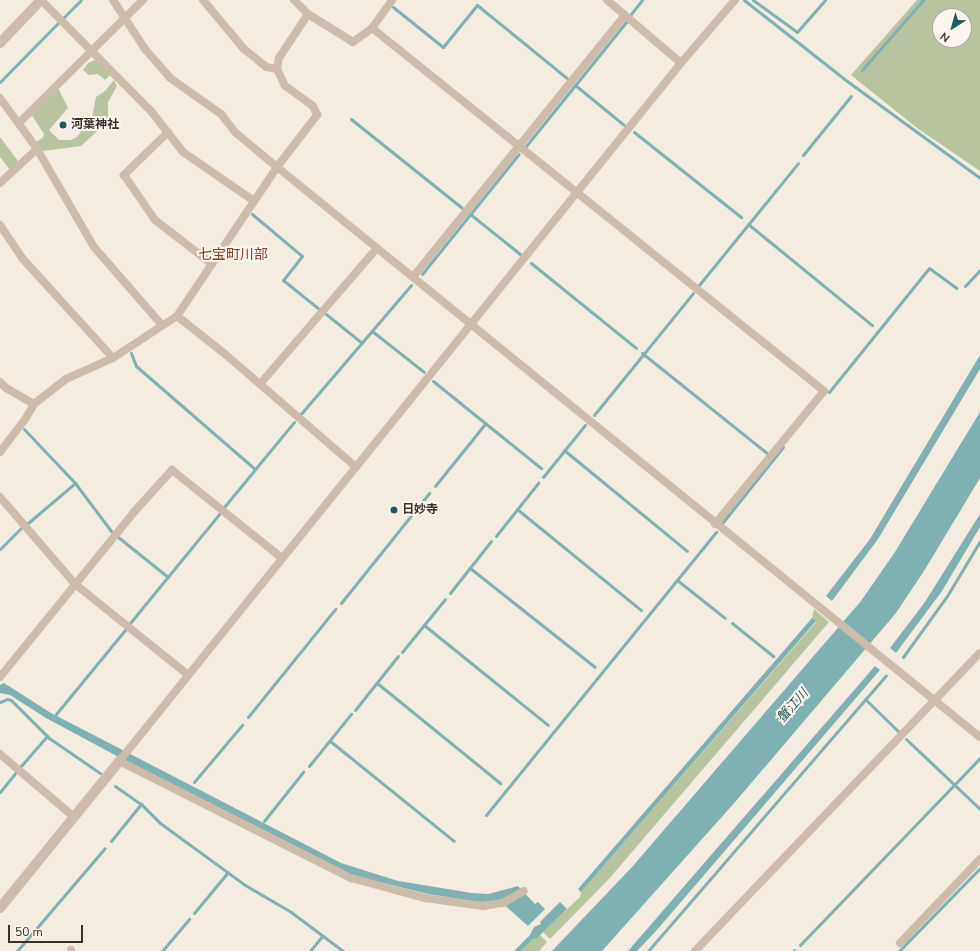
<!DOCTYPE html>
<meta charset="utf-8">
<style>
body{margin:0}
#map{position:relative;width:980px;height:951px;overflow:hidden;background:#f4ebe1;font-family:"Nunito Sans","Noto Sans JP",sans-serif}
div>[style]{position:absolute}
.green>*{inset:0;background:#b8c4a0}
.water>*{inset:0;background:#7fb0b2}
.stream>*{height:3px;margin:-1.5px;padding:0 1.5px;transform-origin:1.5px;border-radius:1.5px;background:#7fb0b2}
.minor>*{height:8px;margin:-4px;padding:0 4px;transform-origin:4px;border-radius:4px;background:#cdbbac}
.tertiary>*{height:10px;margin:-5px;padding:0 5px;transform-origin:5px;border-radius:5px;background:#cdbbac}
.dots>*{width:11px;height:11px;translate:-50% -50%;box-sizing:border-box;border:2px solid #fbf5ee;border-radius:50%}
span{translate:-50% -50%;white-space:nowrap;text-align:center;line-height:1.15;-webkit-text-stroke:4px #fbf5ee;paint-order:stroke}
.poi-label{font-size:12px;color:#3b302b;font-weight:700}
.left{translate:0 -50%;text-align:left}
.water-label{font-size:13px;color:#1f5a5e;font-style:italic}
.quarter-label{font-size:14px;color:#8c3b22}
.north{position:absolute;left:932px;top:8px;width:40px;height:40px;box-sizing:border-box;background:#fbf5ee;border:1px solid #aea6a0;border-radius:50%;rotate:217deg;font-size:11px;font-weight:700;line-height:16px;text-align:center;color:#3b302b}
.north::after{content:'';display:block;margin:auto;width:14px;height:18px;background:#1f5a5e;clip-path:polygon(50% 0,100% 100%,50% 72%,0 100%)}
.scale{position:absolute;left:8px;top:925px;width:75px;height:18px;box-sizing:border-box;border:2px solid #3b302b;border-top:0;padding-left:5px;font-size:12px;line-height:14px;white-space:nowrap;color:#3b302b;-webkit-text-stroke:3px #fbf5ee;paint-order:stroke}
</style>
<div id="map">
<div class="green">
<i style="clip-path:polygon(evenodd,917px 0,980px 0,980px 171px,917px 128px,851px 75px,917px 0,940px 16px,964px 16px,964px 40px,940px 40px,940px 16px)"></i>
<i style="clip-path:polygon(95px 60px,111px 74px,105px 80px,98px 74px,89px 75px,83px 70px,88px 63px)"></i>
<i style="clip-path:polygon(114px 80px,117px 86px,108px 102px,108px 121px,81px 146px,43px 151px,36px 142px,43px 138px,44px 134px,31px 114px,58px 88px,68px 108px,49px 130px,59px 140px,71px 140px,77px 137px,92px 117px,96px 97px,105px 91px)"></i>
<i style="clip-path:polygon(0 137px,18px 161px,10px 170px,0 157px)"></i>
<i style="clip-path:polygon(814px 609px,829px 622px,608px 880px,550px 939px,543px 932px,580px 897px,581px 892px,816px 622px,812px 618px)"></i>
<i style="clip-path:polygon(540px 935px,547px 942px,539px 951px,521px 951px,533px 939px)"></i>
</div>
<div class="water">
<i style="clip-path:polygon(980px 355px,980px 369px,878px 539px,832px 601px,826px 596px,870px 539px)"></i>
<i style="clip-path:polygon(980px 412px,980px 478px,924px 571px,896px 613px,736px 801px,602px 951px,552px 951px,632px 867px,861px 601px,895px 552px)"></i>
<i style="clip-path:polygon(980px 514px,980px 527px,942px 591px,896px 653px,890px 648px,925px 602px)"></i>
<i style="clip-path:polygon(812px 618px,816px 621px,581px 892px,578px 889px)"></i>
<i style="clip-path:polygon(875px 666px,880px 670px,656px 931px,637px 951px,628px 951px)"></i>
<i style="clip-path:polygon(4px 683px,51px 713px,341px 863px,398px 881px,472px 893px,488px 894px,518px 886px,535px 904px,538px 902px,545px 909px,528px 926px,500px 901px,479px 902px,428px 894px,351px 875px,128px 762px,46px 718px,10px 695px,0 693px,0 685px)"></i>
<i style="clip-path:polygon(560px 902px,567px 909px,537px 938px,533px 939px,521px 951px,514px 951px,530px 935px,534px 927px,541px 924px,540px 922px)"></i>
</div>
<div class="stream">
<i style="left:744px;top:0;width:131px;rotate:38.2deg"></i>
<i style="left:847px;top:81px;width:165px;rotate:36.1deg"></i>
<i style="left:753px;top:0;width:54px;rotate:36deg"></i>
<i style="left:797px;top:32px;width:43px;rotate:-48.8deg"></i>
<i style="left:393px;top:7px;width:64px;rotate:38.7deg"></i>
<i style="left:443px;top:47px;width:54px;rotate:-51deg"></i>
<i style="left:477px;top:5px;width:117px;rotate:39.1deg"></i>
<i style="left:631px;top:14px;width:18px;rotate:-52deg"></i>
<i style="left:63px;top:18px;width:25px;rotate:-45deg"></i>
<i style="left:862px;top:70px;width:93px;rotate:-48.9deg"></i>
<i style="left:0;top:82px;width:83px;rotate:-45.5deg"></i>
<i style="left:575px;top:85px;width:63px;rotate:39.2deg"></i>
<i style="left:351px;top:119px;width:142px;rotate:38.7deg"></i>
<i style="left:634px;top:132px;width:137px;rotate:38.5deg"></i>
<i style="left:526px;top:146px;width:161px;rotate:-51.1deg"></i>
<i style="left:803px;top:155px;width:76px;rotate:-50.9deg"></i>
<i style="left:252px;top:214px;width:65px;rotate:40deg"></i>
<i style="left:302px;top:256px;width:31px;rotate:128deg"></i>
<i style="left:283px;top:280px;width:46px;rotate:38.9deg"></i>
<i style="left:470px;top:214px;width:64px;rotate:38.7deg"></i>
<i style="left:748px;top:224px;width:160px;rotate:39.2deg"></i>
<i style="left:531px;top:263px;width:135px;rotate:39deg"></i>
<i style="left:422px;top:274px;width:154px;rotate:-51.1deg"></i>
<i style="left:699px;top:285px;width:157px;rotate:-50.9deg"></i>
<i style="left:965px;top:286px;width:22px;rotate:-47deg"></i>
<i style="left:326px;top:314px;width:46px;rotate:38.9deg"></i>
<i style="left:372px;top:331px;width:66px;rotate:38.3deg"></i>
<i style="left:131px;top:353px;width:14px;rotate:69deg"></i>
<i style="left:136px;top:366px;width:157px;rotate:40.9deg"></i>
<i style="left:642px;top:353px;width:161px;rotate:38.7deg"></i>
<i style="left:433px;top:381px;width:139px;rotate:38.9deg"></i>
<i style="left:829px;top:392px;width:159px;rotate:-51.1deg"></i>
<i style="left:929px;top:268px;width:34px;rotate:36deg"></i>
<i style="left:300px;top:415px;width:171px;rotate:-49.5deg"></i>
<i style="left:594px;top:415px;width:157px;rotate:-50.9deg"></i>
<i style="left:24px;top:429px;width:74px;rotate:46.6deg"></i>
<i style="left:564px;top:450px;width:159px;rotate:39.4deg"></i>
<i style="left:543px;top:477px;width:67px;rotate:-51.1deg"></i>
<i style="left:435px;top:486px;width:78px;rotate:-51.2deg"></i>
<i style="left:224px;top:507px;width:110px;rotate:-50.5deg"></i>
<i style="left:517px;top:509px;width:160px;rotate:39.2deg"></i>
<i style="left:723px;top:522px;width:96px;rotate:-51.3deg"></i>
<i style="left:28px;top:523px;width:62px;rotate:-40.4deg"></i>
<i style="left:75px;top:483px;width:60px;rotate:53.1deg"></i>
<i style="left:496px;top:536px;width:68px;rotate:-51.6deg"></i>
<i style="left:118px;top:537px;width:64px;rotate:38.7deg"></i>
<i style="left:0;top:549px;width:30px;rotate:-45deg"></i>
<i style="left:470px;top:568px;width:159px;rotate:38.4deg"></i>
<i style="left:677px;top:580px;width:61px;rotate:38.4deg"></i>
<i style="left:450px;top:593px;width:66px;rotate:-51.7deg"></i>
<i style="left:341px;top:603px;width:141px;rotate:-51.3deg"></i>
<i style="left:130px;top:623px;width:142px;rotate:-50.7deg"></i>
<i style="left:732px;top:623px;width:53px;rotate:38.8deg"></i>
<i style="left:424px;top:625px;width:159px;rotate:38.9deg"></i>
<i style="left:402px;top:652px;width:68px;rotate:-50.9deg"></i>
<i style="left:903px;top:657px;width:75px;rotate:-54.2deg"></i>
<i style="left:947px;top:596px;width:64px;rotate:-59deg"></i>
<i style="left:377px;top:683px;width:159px;rotate:39.1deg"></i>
<i style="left:865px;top:699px;width:47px;rotate:44.1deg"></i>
<i style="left:0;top:702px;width:8px;rotate:-23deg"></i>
<i style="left:7px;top:699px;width:4px;rotate:14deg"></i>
<i style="left:11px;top:700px;width:54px;rotate:45deg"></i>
<i style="left:49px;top:738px;width:62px;rotate:34.5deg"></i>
<i style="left:355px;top:710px;width:69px;rotate:-51.5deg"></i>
<i style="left:56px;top:714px;width:109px;rotate:-50.6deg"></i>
<i style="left:248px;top:717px;width:139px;rotate:-51.1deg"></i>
<i style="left:906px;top:739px;width:102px;rotate:43.4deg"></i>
<i style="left:330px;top:741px;width:159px;rotate:38.9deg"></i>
<i style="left:21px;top:766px;width:40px;rotate:-49deg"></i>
<i style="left:309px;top:766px;width:67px;rotate:-51.1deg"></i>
<i style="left:194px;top:782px;width:75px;rotate:-49.9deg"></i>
<i style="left:115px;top:786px;width:32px;rotate:35deg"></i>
<i style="left:141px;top:804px;width:27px;rotate:45deg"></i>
<i style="left:160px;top:823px;width:105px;rotate:36.1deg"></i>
<i style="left:245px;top:885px;width:53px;rotate:30.4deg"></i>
<i style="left:291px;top:912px;width:65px;rotate:36.9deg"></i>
<i style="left:0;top:792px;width:26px;rotate:-51deg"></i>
<i style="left:486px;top:815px;width:365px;rotate:-50.9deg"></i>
<i style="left:264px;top:821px;width:63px;rotate:-51.5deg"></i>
<i style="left:111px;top:841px;width:48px;rotate:-51deg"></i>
<i style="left:194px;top:913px;width:53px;rotate:-50.3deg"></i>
<i style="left:800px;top:945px;width:260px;rotate:-46.1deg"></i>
<i style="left:17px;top:951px;width:135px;rotate:-49.5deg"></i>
<i style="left:162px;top:951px;width:42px;rotate:-49.8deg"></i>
<i style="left:310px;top:951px;width:19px;rotate:-51deg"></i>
<i style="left:648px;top:951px;width:364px;rotate:-49.2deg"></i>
<i style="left:794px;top:951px;width:1px;rotate:-90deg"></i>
<i style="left:899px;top:951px;width:116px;rotate:-45.7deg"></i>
</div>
<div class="minor">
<i style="left:41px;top:0;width:156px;rotate:45.3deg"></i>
<i style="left:151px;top:111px;width:52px;rotate:52deg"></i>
<i style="left:183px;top:152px;width:86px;rotate:34.6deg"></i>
<i style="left:113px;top:0;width:59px;rotate:56.9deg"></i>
<i style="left:145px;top:49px;width:38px;rotate:49deg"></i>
<i style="left:170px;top:78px;width:62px;rotate:35.2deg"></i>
<i style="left:221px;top:114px;width:24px;rotate:52deg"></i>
<i style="left:236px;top:133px;width:53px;rotate:39.7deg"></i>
<i style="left:277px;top:167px;width:905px;rotate:39.04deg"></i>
<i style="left:203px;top:0;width:64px;rotate:50.1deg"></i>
<i style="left:244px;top:49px;width:28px;rotate:39deg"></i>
<i style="left:266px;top:67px;width:11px;rotate:10deg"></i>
<i style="left:294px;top:0;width:20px;rotate:45deg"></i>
<i style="left:308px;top:14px;width:53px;rotate:31.9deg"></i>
<i style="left:353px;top:42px;width:24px;rotate:-36deg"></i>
<i style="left:372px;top:28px;width:34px;rotate:-54deg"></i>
<i style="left:607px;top:0;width:97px;rotate:40.4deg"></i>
<i style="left:372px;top:28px;width:580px;rotate:38.77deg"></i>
<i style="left:824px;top:391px;width:172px;rotate:129.3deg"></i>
<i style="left:0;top:98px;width:63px;rotate:54deg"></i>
<i style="left:37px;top:149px;width:113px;rotate:59.8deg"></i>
<i style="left:94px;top:247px;width:102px;rotate:49deg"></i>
<i style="left:19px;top:123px;width:175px;rotate:-44.8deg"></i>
<i style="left:168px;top:132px;width:62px;rotate:135.7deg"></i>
<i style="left:124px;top:175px;width:55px;rotate:55.4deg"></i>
<i style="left:155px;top:220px;width:72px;rotate:37.7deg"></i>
<i style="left:0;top:183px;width:50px;rotate:-42.6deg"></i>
<i style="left:0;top:225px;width:40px;rotate:56deg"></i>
<i style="left:22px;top:258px;width:135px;rotate:47.7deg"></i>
<i style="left:413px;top:277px;width:337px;rotate:-51deg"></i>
<i style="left:177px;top:316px;width:61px;rotate:38.4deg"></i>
<i style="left:225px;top:354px;width:173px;rotate:40.8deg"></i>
<i style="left:0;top:382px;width:8px;rotate:45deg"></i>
<i style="left:6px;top:388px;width:32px;rotate:30deg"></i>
<i style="left:260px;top:384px;width:179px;rotate:-49.3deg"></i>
<i style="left:0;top:452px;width:43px;rotate:-52.6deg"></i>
<i style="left:26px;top:418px;width:16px;rotate:-60deg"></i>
<i style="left:34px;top:404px;width:41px;rotate:-38deg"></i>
<i style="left:66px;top:379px;width:51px;rotate:-24.1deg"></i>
<i style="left:113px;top:358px;width:77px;rotate:-33.3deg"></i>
<i style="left:177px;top:316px;width:179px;rotate:-56.1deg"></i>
<i style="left:277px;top:167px;width:66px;rotate:-52.4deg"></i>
<i style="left:317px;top:115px;width:10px;rotate:-114deg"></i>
<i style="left:313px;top:106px;width:34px;rotate:-144deg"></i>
<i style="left:285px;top:86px;width:19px;rotate:-115deg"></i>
<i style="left:277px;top:69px;width:11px;rotate:-80deg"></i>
<i style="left:279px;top:58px;width:53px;rotate:-56.6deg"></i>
<i style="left:0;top:497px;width:115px;rotate:49.2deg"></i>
<i style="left:75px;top:584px;width:145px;rotate:38.8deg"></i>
<i style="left:0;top:677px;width:213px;rotate:-50.9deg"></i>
<i style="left:134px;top:512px;width:57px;rotate:-47.9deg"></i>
<i style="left:172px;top:470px;width:141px;rotate:38.7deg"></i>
<i style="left:0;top:754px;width:97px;rotate:40.4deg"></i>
<i style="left:121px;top:759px;width:893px;rotate:-51.18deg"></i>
<i style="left:681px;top:63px;width:83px;rotate:-49.4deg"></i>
<i style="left:119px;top:761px;width:260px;rotate:26.8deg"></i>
<i style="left:351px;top:878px;width:77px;rotate:15.1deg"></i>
<i style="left:425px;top:898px;width:59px;rotate:7.9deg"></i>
<i style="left:483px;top:906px;width:20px;rotate:-9deg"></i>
<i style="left:503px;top:903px;width:24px;rotate:-30deg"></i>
<i style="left:900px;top:943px;width:116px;rotate:-46.4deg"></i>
<i style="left:71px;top:951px;width:1px;rotate:-90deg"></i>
<i style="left:695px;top:951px;width:412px;rotate:-46.3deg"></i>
</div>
<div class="tertiary">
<i style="left:0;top:43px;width:59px;rotate:-46.4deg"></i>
<i style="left:0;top:908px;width:192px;rotate:-50.9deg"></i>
</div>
<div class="dots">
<i style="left:63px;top:125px;background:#1f5a5e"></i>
<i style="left:394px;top:510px;background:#1f5a5e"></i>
</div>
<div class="poi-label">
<span class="left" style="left:71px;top:125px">河葉神社</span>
<span class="left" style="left:402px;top:510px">日妙寺</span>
</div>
<div class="water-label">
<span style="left:793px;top:706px;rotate:-49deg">蟹江川</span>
</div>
<div class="quarter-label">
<span style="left:233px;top:255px">七宝町川部</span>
</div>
<div class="north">N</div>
<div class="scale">50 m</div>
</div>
